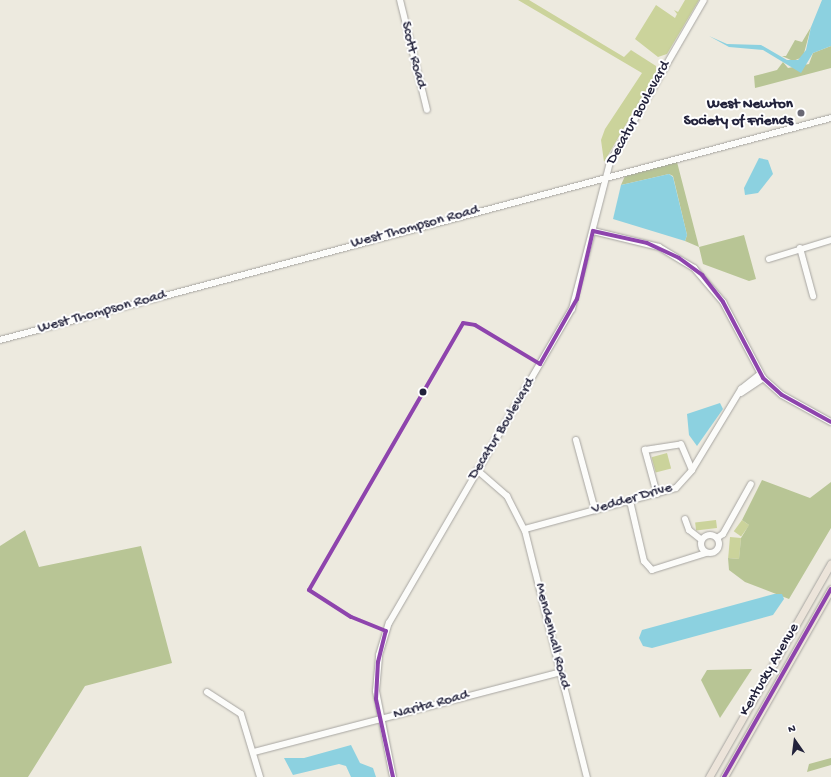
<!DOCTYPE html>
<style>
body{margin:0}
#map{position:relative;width:831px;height:777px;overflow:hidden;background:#edeadf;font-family:"Gochi Hand",sans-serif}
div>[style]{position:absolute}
.green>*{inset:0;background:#cbd39b;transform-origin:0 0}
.forest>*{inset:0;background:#b8c595}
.water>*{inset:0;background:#8cd1e0}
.roads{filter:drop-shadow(0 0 1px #a7a5a1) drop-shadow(0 0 1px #a7a5a1)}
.minor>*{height:6px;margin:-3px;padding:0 3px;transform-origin:3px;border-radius:3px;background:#fcfcfa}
.minor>.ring{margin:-3px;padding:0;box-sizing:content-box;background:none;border:6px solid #fcfcfa;border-radius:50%}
.major>*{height:7px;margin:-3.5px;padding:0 3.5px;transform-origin:3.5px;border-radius:3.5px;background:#ece4da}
.bus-1>*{height:4px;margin:-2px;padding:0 2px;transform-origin:2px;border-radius:2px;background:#8e44ad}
.dots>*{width:11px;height:11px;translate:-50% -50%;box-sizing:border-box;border:2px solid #fff;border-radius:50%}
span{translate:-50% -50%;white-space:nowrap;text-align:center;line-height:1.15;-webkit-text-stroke:4px #fff;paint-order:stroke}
.street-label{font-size:15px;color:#22223b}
.poi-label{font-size:15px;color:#22223b;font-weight:700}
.right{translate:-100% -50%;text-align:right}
.north{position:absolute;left:775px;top:721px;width:40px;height:40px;-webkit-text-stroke:3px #fff;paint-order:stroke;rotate:346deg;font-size:11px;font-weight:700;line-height:16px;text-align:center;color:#22223b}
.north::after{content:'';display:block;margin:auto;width:14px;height:18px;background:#22223b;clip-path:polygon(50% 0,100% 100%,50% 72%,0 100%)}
</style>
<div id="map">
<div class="green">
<i style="clip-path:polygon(518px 0,529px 0,624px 57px,631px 50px,656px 66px,656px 73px,604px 162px,601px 140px,605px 129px,642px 73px)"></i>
<i style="clip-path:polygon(685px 0,699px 0,667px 54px,658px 57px,635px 39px,656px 5px,675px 18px,677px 14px,674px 10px,678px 12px)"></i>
<i style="left:667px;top:453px;width:16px;height:16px;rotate:75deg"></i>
<i style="left:716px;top:520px;width:8px;height:21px;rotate:83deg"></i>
<i style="left:742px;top:520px;width:9px;height:14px;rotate:36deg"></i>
<i style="left:730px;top:537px;width:11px;height:21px;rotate:5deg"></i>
</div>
<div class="forest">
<i style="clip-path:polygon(811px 27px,803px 57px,793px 61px,782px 56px,786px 56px,795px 40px,802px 42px)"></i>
<i style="clip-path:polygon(831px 46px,831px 68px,755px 88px,754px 76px,777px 70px,783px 62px,788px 68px,809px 64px,813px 53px)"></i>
<i style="clip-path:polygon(677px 162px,699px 247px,744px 235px,756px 279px,749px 281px,703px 264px,699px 247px,685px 241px,687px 235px,673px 176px,669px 174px,621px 185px,625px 176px)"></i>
<i style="clip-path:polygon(762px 480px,810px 498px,831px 482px,831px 528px,789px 599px,745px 582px,729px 570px,728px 558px,739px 559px,741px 538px,749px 525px,742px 520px)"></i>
<i style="clip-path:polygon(25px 530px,39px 567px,141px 546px,172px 663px,85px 686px,28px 777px,0 777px,0 546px)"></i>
<i style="clip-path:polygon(752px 669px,720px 718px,701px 680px,707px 670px)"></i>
<i style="clip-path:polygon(831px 758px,831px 765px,807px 772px,809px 764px)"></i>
</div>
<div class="water">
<i style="clip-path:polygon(822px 0,831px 0,831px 46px,813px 53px,801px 73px,763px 50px,729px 47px,709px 36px,727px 44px,761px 45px,787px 60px,798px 60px,806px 50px,811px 27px)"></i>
<i style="clip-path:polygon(759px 158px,768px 160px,773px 174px,758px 193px,745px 195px,744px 188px)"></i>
<i style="clip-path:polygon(669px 174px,673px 177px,687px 235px,685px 241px,613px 219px,621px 185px)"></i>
<i style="clip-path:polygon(720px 403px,723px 409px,697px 446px,689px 435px,687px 414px)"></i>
<i style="clip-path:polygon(774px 594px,782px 594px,784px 599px,773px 615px,652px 648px,643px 646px,639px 638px,642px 630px)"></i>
<i style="clip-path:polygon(351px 745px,360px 763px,373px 768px,376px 777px,351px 777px,346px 766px,339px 764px,293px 775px,284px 758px,304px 758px)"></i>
</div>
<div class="roads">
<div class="minor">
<i style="left:400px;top:0;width:113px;rotate:76.2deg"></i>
<i style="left:593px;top:231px;width:68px;rotate:13.6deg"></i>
<i style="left:659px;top:247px;width:41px;rotate:31deg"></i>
<i style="left:694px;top:268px;width:45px;rotate:49.5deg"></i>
<i style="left:723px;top:302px;width:86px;rotate:62.2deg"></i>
<i style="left:763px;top:378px;width:25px;rotate:42deg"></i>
<i style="left:782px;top:395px;width:56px;rotate:28.9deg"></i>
<i style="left:800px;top:248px;width:50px;rotate:74.8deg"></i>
<i style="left:769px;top:259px;width:65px;rotate:-17deg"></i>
<i style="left:0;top:340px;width:860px;rotate:-14.96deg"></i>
<i style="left:741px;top:393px;width:27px;rotate:-34deg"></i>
<i style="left:576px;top:440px;width:73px;rotate:74.8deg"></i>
<i style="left:477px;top:470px;width:40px;rotate:41deg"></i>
<i style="left:507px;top:496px;width:39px;rotate:63deg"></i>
<i style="left:525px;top:531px;width:254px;rotate:75.9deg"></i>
<i style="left:657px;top:494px;width:46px;rotate:-105.3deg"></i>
<i style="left:645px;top:450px;width:36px;rotate:-9deg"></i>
<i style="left:681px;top:444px;width:28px;rotate:67deg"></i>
<i style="left:630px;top:501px;width:62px;rotate:76.9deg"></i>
<i style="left:644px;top:561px;width:12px;rotate:48deg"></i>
<i style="left:652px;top:570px;width:57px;rotate:-17.5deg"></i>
<i style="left:685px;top:519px;width:12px;rotate:70deg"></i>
<i style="left:689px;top:530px;width:16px;rotate:38deg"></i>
<i style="left:525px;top:529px;width:156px;rotate:-15.2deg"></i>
<i style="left:676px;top:488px;width:24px;rotate:-48deg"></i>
<i style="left:692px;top:470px;width:95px;rotate:-58.8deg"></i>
<i style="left:741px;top:389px;width:24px;rotate:-38deg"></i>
<i class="ring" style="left:701px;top:535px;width:12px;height:12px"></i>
<i style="left:717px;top:538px;width:7px;rotate:-34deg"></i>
<i style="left:723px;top:534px;width:57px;rotate:-60.8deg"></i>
<i style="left:207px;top:692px;width:40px;rotate:32.9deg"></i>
<i style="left:241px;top:714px;width:66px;rotate:73.2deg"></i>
<i style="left:254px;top:752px;width:317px;rotate:-14.6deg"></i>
<i style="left:393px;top:777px;width:88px;rotate:-101.2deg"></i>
<i style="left:376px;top:691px;width:36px;rotate:-85deg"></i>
<i style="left:379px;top:655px;width:34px;rotate:-73deg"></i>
<i style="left:389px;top:623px;width:363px;rotate:-59.8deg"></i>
<i style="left:572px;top:309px;width:152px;rotate:-75.5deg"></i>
<i style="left:610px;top:162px;width:187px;rotate:-59.9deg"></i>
</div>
<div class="major">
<i style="left:709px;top:777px;width:246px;rotate:-60.3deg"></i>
<i style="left:724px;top:777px;width:216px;rotate:-60.4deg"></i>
</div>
</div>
<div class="bus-1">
<i style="left:393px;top:777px;width:80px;rotate:-102.3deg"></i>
<i style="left:376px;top:699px;width:37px;rotate:-87deg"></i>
<i style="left:378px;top:662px;width:32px;rotate:-76deg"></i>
<i style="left:386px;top:631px;width:38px;rotate:-158deg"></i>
<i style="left:351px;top:617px;width:50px;rotate:-147.3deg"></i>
<i style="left:309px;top:590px;width:308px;rotate:-60deg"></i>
<i style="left:463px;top:323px;width:12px;rotate:9deg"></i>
<i style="left:475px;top:325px;width:76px;rotate:31deg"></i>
<i style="left:540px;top:364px;width:75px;rotate:-60.4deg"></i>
<i style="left:577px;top:299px;width:70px;rotate:-76.8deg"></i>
<i style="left:593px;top:231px;width:55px;rotate:12.5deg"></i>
<i style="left:647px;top:243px;width:35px;rotate:25deg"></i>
<i style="left:679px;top:258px;width:29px;rotate:36deg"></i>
<i style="left:702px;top:275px;width:34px;rotate:52deg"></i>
<i style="left:723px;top:302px;width:86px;rotate:62.2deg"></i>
<i style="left:763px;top:378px;width:25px;rotate:42deg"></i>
<i style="left:782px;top:395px;width:56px;rotate:28.9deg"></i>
<i style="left:724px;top:777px;width:216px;rotate:-60.4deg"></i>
</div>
<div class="dots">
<i style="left:801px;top:113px;background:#696874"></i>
<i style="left:423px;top:392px;background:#22223b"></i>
</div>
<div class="street-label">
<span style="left:413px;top:55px;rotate:76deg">Scott Road</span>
<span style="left:639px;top:113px;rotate:-61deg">Decatur Boulevard</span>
<span style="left:415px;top:227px;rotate:-15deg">West Thompson Road</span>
<span style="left:102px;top:312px;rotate:-15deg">West Thompson Road</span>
<span style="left:502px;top:429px;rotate:-59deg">Decatur Boulevard</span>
<span style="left:632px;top:499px;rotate:-16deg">Vedder Drive</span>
<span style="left:552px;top:636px;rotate:76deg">Mendenhall Road</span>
<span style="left:770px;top:670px;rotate:-60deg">Kentucky Avenue</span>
<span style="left:431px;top:705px;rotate:-15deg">Narita Road</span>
</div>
<div class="poi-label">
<span class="right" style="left:793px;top:113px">West Newton<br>Society of Friends</span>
</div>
<div class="north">N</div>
</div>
